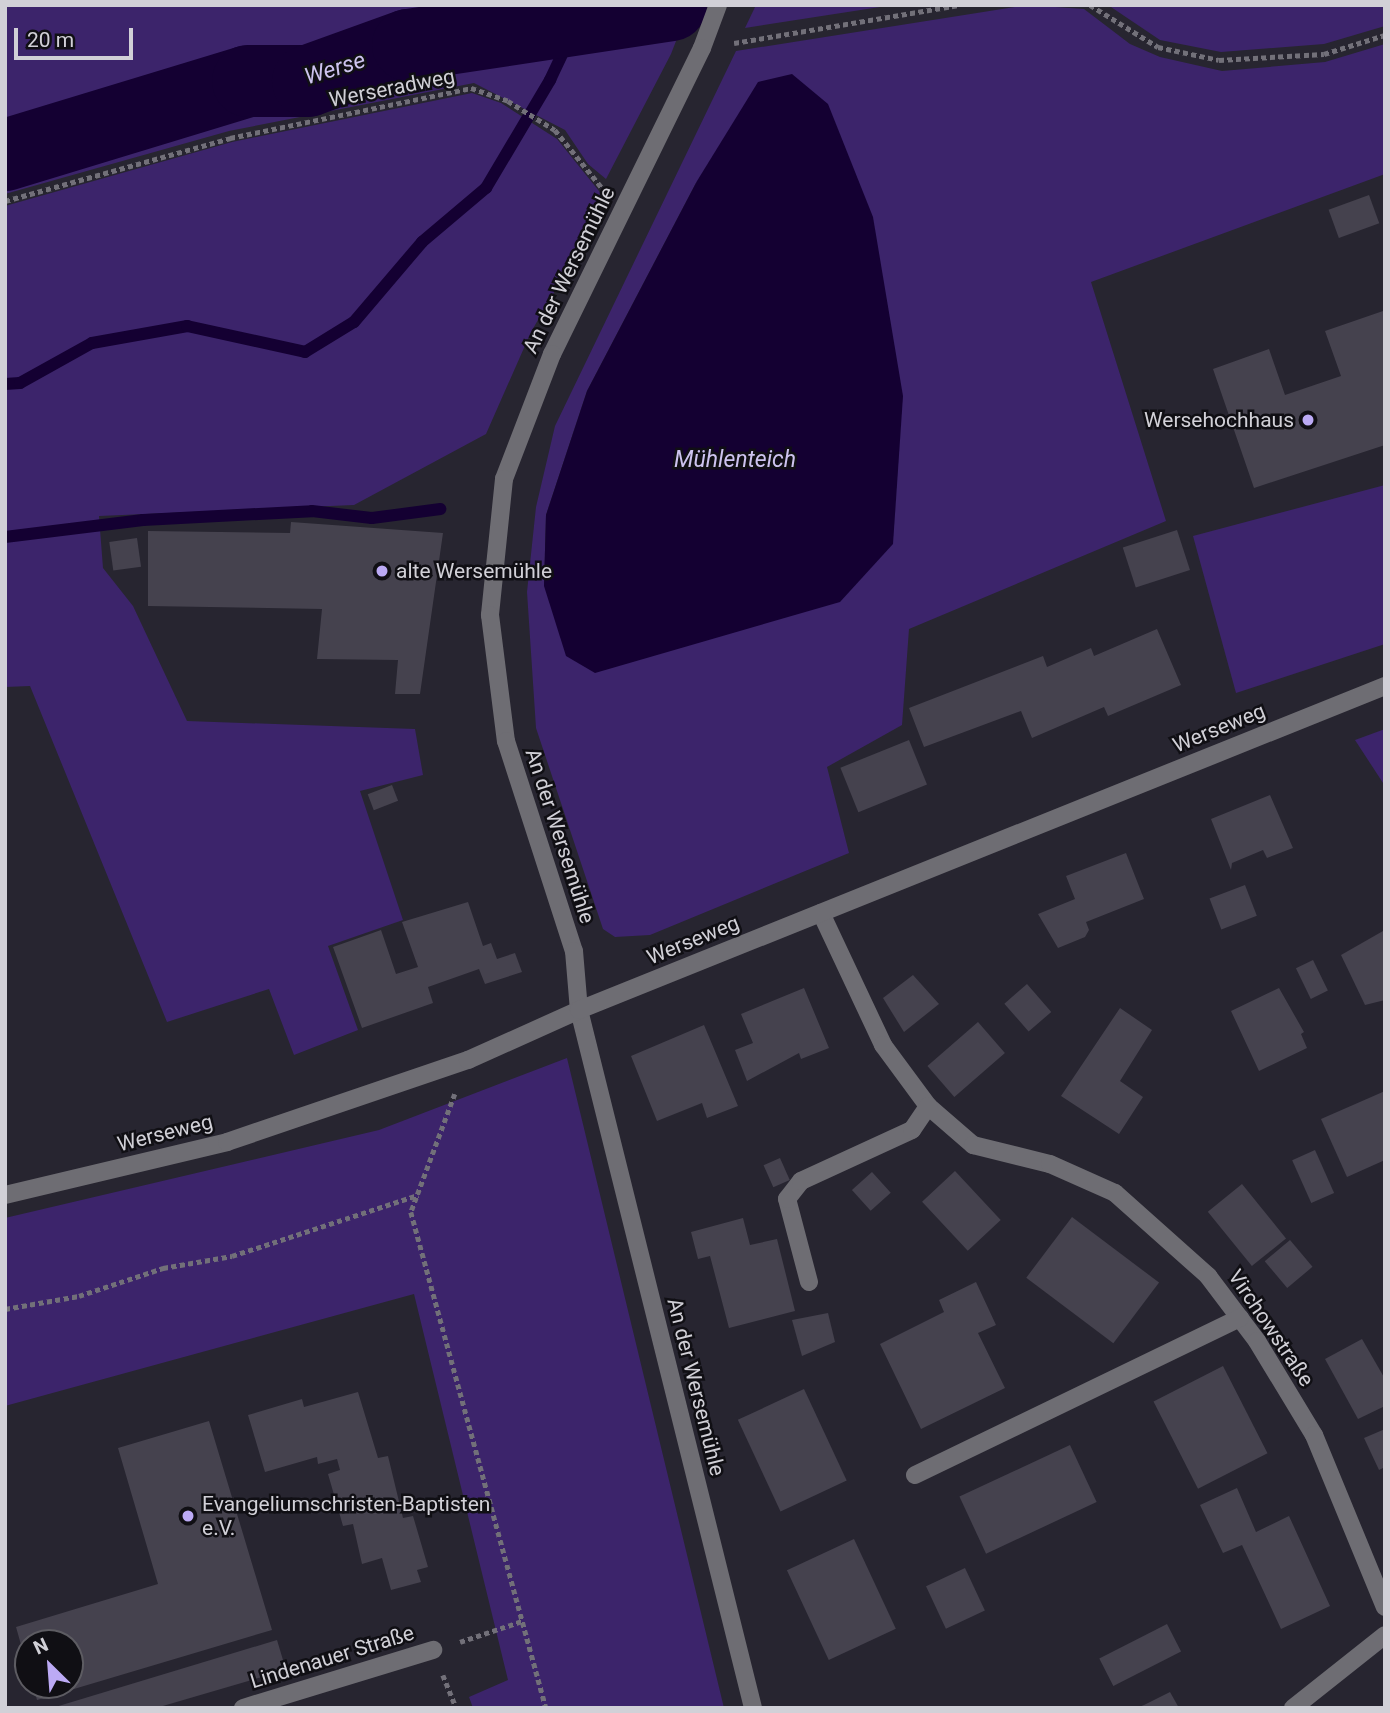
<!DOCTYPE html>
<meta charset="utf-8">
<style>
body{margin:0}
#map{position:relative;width:1390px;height:1713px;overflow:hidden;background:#272530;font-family:Roboto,sans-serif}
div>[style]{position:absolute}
.green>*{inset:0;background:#3c246b}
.water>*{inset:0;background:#140032}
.stream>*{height:12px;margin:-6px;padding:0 6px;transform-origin:6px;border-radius:6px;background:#140032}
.river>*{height:72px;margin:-36px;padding:0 36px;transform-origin:36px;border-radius:36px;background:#140032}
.building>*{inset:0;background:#45424e;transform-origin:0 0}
.path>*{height:4.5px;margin-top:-2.25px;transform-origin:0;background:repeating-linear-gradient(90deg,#727079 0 5px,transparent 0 8.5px)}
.minor>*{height:18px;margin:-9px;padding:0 9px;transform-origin:9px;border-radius:9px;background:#6e6d73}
.dots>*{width:19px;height:19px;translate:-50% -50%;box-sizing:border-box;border:4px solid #100f14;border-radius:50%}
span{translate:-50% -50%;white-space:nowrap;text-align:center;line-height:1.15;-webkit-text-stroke:5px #100f14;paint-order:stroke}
.street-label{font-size:21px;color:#d1d0d7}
.poi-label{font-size:21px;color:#d1d0d7}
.right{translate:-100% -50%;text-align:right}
.left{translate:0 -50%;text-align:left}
.water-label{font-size:23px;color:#cdc3ef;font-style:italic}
.frame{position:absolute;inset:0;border:7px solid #d1d0d7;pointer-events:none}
.north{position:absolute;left:14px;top:1629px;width:70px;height:70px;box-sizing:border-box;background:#100f14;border:2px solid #5d5c62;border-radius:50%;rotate:335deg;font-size:19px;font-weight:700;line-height:28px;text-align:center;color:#d1d0d7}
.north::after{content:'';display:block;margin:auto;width:24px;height:32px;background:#bcaaf5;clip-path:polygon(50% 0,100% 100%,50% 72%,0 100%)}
.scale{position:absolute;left:14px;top:28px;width:119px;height:32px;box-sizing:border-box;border:4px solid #d1d0d7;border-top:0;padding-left:9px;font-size:21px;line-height:24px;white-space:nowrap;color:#d1d0d7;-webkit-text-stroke:5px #100f14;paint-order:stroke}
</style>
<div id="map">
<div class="green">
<i style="clip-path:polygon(5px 5px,690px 5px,671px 54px,606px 179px,588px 164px,565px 130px,474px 83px,229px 131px,5px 194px)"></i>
<i style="clip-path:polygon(756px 5px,893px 5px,745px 28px)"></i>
<i style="clip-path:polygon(evenodd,1027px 5px,1084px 9px,1130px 44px,1160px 57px,1222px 71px,1325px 62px,1385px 44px,1385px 174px,1091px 282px,1166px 521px,909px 629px,902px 725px,827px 767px,849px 853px,650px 935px,615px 937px,603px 929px,536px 728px,527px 592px,536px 507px,555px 426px,736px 51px,1027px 5px,697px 181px,544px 586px,546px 515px,587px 391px,697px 181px)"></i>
<i style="clip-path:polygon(1108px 5px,1385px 5px,1385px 26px,1324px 44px,1221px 52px,1160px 40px)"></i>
<i style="clip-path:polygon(472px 93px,501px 103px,557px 139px,607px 201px,531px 332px,486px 434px,354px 505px,99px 516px,103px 568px,133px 606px,187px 721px,415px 729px,423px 775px,360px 791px,403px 920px,328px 946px,358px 1030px,294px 1055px,269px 989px,167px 1022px,30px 686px,5px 687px,5px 206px,232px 142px)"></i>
<i style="clip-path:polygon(1385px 485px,1385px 644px,1236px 693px,1193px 536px)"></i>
<i style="clip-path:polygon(1385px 729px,1385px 786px,1355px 740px)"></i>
<i style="clip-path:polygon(567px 1058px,724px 1708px,473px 1708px,469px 1697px,508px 1680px,414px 1294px,5px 1406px,5px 1218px,379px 1130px)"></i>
</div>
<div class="water">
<i style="clip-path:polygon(792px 74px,828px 104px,873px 217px,903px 396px,893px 544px,840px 602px,595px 673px,566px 656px,544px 586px,546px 515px,587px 391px,697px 181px,758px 82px)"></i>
</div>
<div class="stream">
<i style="left:5px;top:384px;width:15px;rotate:-4deg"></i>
<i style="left:20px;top:383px;width:82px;rotate:-29.1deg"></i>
<i style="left:92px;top:343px;width:97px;rotate:-10.1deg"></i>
<i style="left:187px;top:326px;width:121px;rotate:12.4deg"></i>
<i style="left:305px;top:352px;width:57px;rotate:-31.5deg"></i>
<i style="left:354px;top:322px;width:105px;rotate:-49.6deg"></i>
<i style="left:422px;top:242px;width:84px;rotate:-40.2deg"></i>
<i style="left:486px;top:188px;width:126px;rotate:-59.3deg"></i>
<i style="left:550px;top:80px;width:63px;rotate:-64.7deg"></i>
<i style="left:5px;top:537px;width:139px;rotate:-7deg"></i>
<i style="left:143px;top:520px;width:169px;rotate:-3deg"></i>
<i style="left:312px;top:511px;width:60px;rotate:6.7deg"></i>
<i style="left:372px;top:518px;width:69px;rotate:-7.5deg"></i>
</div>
<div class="river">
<i style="left:5px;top:155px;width:254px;rotate:-16.9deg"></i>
<i style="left:248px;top:81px;width:60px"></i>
<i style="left:308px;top:81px;width:106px;rotate:-19.8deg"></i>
<i style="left:408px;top:45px;width:266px;rotate:-8.6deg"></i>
</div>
<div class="building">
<i style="left:1369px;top:195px;width:30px;height:43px;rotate:70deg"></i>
<i style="clip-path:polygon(1383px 311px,1385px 445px,1254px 488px,1213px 369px,1269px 349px,1285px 395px,1341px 376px,1325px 331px)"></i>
<i style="clip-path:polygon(291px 522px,443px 533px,420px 694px,395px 694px,398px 660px,317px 659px,322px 609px,148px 606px,148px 531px,290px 533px)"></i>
<i style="left:1177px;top:530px;width:42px;height:57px;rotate:72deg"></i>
<i style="left:137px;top:538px;width:29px;height:28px;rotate:82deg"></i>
<i style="clip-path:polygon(1157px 629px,1181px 685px,1108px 716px,1104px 707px,1032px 738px,1021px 711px,924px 747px,909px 708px,1043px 656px,1047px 667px,1091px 648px,1094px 656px)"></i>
<i style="left:909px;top:740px;width:48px;height:74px;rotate:68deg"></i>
<i style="left:392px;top:785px;width:17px;height:26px;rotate:69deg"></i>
<i style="clip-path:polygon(1270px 795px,1293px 848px,1267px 858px,1263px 850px,1232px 863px,1231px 870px,1211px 819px)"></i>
<i style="clip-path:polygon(1126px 853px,1144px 899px,1086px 922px,1089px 930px,1085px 937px,1058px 948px,1038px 914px,1075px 899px,1066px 876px)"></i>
<i style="left:1245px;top:885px;width:33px;height:38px;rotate:69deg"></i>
<i style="clip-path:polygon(468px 902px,483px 946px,491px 943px,497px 959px,515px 953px,522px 972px,485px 984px,479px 969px,428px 987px,433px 1003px,362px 1028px,333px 947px,381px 930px,396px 974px,418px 967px,402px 922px)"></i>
<i style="clip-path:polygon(1383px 931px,1385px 1000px,1365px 1005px,1341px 955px)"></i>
<i style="left:1313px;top:960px;width:34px;height:19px;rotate:64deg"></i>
<i style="clip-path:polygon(913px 975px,939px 1004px,904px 1032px,883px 998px)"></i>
<i style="left:1027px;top:984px;width:37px;height:30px;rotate:49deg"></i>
<i style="clip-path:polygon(804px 988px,829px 1048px,801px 1059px,799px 1053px,747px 1081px,735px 1050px,753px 1043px,741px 1014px)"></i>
<i style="clip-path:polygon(1279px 988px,1304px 1032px,1301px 1034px,1307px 1048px,1259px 1071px,1231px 1011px)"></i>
<i style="clip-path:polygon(1120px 1008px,1152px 1030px,1120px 1081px,1143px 1097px,1119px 1134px,1061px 1096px)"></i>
<i style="left:978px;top:1022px;width:41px;height:67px;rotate:49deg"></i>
<i style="clip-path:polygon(704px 1025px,738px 1106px,707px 1118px,702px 1103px,657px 1121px,631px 1056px)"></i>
<i style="clip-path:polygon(1385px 1091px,1385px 1160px,1347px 1177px,1321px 1119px)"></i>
<i style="left:1315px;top:1150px;width:47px;height:25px;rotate:66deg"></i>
<i style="left:780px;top:1158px;width:24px;height:18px;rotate:66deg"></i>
<i style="left:955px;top:1171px;width:67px;height:45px;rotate:47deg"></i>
<i style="left:872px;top:1172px;width:28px;height:27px;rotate:48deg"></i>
<i style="left:1242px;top:1184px;width:70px;height:44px;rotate:51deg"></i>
<i style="left:1072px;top:1217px;width:109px;height:76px;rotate:37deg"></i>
<i style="clip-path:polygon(743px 1218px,750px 1245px,777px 1239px,795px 1311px,729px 1328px,710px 1256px,698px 1259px,691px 1232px)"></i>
<i style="left:1290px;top:1240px;width:35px;height:33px;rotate:50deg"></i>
<i style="clip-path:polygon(976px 1282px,996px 1325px,978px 1333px,1005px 1388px,921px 1429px,880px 1344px,944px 1312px,939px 1300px)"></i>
<i style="clip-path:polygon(828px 1313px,835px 1342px,802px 1356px,792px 1320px)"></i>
<i style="clip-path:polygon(1362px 1339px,1385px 1379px,1385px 1406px,1358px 1419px,1325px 1359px)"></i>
<i style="left:1223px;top:1366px;width:98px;height:78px;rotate:63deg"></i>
<i style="left:804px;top:1389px;width:101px;height:73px;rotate:65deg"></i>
<i style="clip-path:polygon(358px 1392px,378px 1458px,388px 1456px,403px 1518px,413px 1516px,428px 1567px,417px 1570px,421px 1582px,391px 1590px,382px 1558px,362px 1564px,353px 1524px,343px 1526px,328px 1474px,340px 1470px,337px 1459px,318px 1464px,317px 1457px,265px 1472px,248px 1415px,302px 1399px,304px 1407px)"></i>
<i style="clip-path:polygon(209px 1421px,272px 1630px,37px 1700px,33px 1685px,70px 1685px,70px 1643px,28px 1643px,27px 1666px,16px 1627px,158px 1584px,118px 1448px)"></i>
<i style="clip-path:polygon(1385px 1429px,1385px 1467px,1379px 1470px,1364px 1438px)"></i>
<i style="left:1070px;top:1445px;width:63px;height:122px;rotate:65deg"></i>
<i style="clip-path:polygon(1237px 1488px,1256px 1532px,1289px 1516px,1330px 1606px,1281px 1629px,1242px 1545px,1223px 1553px,1200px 1505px)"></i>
<i style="left:854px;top:1539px;width:99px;height:74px;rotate:65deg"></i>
<i style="left:965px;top:1568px;width:47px;height:43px;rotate:65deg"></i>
<i style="left:1167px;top:1624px;width:31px;height:76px;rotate:63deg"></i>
<i style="clip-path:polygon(277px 1640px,286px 1670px,156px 1708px,52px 1708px)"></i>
<i style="clip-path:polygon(1170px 1692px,1179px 1708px,1136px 1708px,1144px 1705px)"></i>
</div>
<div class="path">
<i style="left:1090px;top:5px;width:80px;rotate:31.7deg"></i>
<i style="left:1158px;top:47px;width:62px;rotate:12deg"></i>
<i style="left:1219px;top:60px;width:105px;rotate:-3.3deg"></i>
<i style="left:1324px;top:54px;width:64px;rotate:-17.3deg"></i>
<i style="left:734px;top:43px;width:228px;rotate:-9.6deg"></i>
<i style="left:5px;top:201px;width:234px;rotate:-15.6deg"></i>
<i style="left:230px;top:138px;width:246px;rotate:-11.7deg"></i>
<i style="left:471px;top:88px;width:39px;rotate:19deg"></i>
<i style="left:508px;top:101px;width:55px;rotate:31.7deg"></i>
<i style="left:555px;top:130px;width:76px;rotate:50.9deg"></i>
<i style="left:455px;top:1094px;width:126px;rotate:110.4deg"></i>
<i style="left:411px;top:1212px;width:514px;rotate:74.77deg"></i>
<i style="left:5px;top:1309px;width:75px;rotate:-10deg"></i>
<i style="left:79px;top:1296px;width:89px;rotate:-18.4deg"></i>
<i style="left:163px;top:1268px;width:70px;rotate:-9.9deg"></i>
<i style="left:232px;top:1256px;width:196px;rotate:-18.2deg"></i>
<i style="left:460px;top:1642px;width:65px;rotate:-18.7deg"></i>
<i style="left:443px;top:1675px;width:35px;rotate:68deg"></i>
</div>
<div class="minor">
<i style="left:718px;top:5px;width:46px;rotate:110.4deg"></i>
<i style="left:702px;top:48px;width:341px;rotate:116.1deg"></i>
<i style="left:552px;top:354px;width:134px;rotate:111deg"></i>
<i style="left:504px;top:479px;width:137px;rotate:95.9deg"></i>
<i style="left:490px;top:615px;width:127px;rotate:82.8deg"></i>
<i style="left:506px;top:741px;width:221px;rotate:72.1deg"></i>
<i style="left:574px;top:951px;width:59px;rotate:85.2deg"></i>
<i style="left:579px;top:1010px;width:719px;rotate:76deg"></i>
<i style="left:821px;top:913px;width:146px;rotate:64.8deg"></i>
<i style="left:883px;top:1045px;width:76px;rotate:53.6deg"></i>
<i style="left:928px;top:1106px;width:60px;rotate:40.9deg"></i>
<i style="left:973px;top:1145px;width:79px;rotate:13.9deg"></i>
<i style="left:1050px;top:1164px;width:71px;rotate:24deg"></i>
<i style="left:1115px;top:1193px;width:125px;rotate:41.7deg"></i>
<i style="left:1208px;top:1276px;width:81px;rotate:53deg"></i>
<i style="left:1257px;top:1341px;width:110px;rotate:58.8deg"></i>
<i style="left:1314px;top:1435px;width:186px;rotate:67.6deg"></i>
<i style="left:5px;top:1195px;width:228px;rotate:-13.4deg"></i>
<i style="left:227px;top:1142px;width:255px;rotate:-18.8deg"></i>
<i style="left:468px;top:1060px;width:122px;rotate:-24.2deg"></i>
<i style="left:579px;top:1010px;width:869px;rotate:-21.9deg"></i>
<i style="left:809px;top:1282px;width:86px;rotate:-104.8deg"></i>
<i style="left:787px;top:1199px;width:23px;rotate:-52deg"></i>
<i style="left:801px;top:1181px;width:122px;rotate:-24.7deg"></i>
<i style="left:912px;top:1130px;width:29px;rotate:-56deg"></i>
<i style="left:915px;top:1475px;width:361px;rotate:-25.8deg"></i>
<i style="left:243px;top:1708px;width:199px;rotate:-17deg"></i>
<i style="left:1293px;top:1708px;width:117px;rotate:-38.4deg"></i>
</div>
<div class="dots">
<i style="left:1308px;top:420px;background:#bcaaf5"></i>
<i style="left:382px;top:571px;background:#bcaaf5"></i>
<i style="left:188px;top:1516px;background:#bcaaf5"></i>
</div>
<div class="street-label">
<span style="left:392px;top:88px;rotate:-11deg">Werseradweg</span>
<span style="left:569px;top:270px;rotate:-64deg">An der Wersemühle</span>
<span style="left:1219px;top:728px;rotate:-22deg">Werseweg</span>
<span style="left:560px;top:836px;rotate:72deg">An der Wersemühle</span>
<span style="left:693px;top:940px;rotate:-22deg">Werseweg</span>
<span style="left:165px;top:1133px;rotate:-14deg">Werseweg</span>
<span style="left:1271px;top:1328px;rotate:56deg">Virchowstraße</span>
<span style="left:696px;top:1387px;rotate:76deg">An der Wersemühle</span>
<span style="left:332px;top:1657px;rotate:-17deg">Lindenauer Straße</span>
</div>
<div class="poi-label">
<span class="right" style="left:1294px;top:420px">Wersehochhaus</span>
<span class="left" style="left:396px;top:571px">alte Wersemühle</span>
<span class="left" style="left:202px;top:1516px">Evangeliumschristen-Baptisten<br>e.V.</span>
</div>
<div class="water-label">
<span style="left:335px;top:69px;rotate:-17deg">Werse</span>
<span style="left:735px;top:460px">Mühlenteich</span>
</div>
<div class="frame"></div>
<div class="north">N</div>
<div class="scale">20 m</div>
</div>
